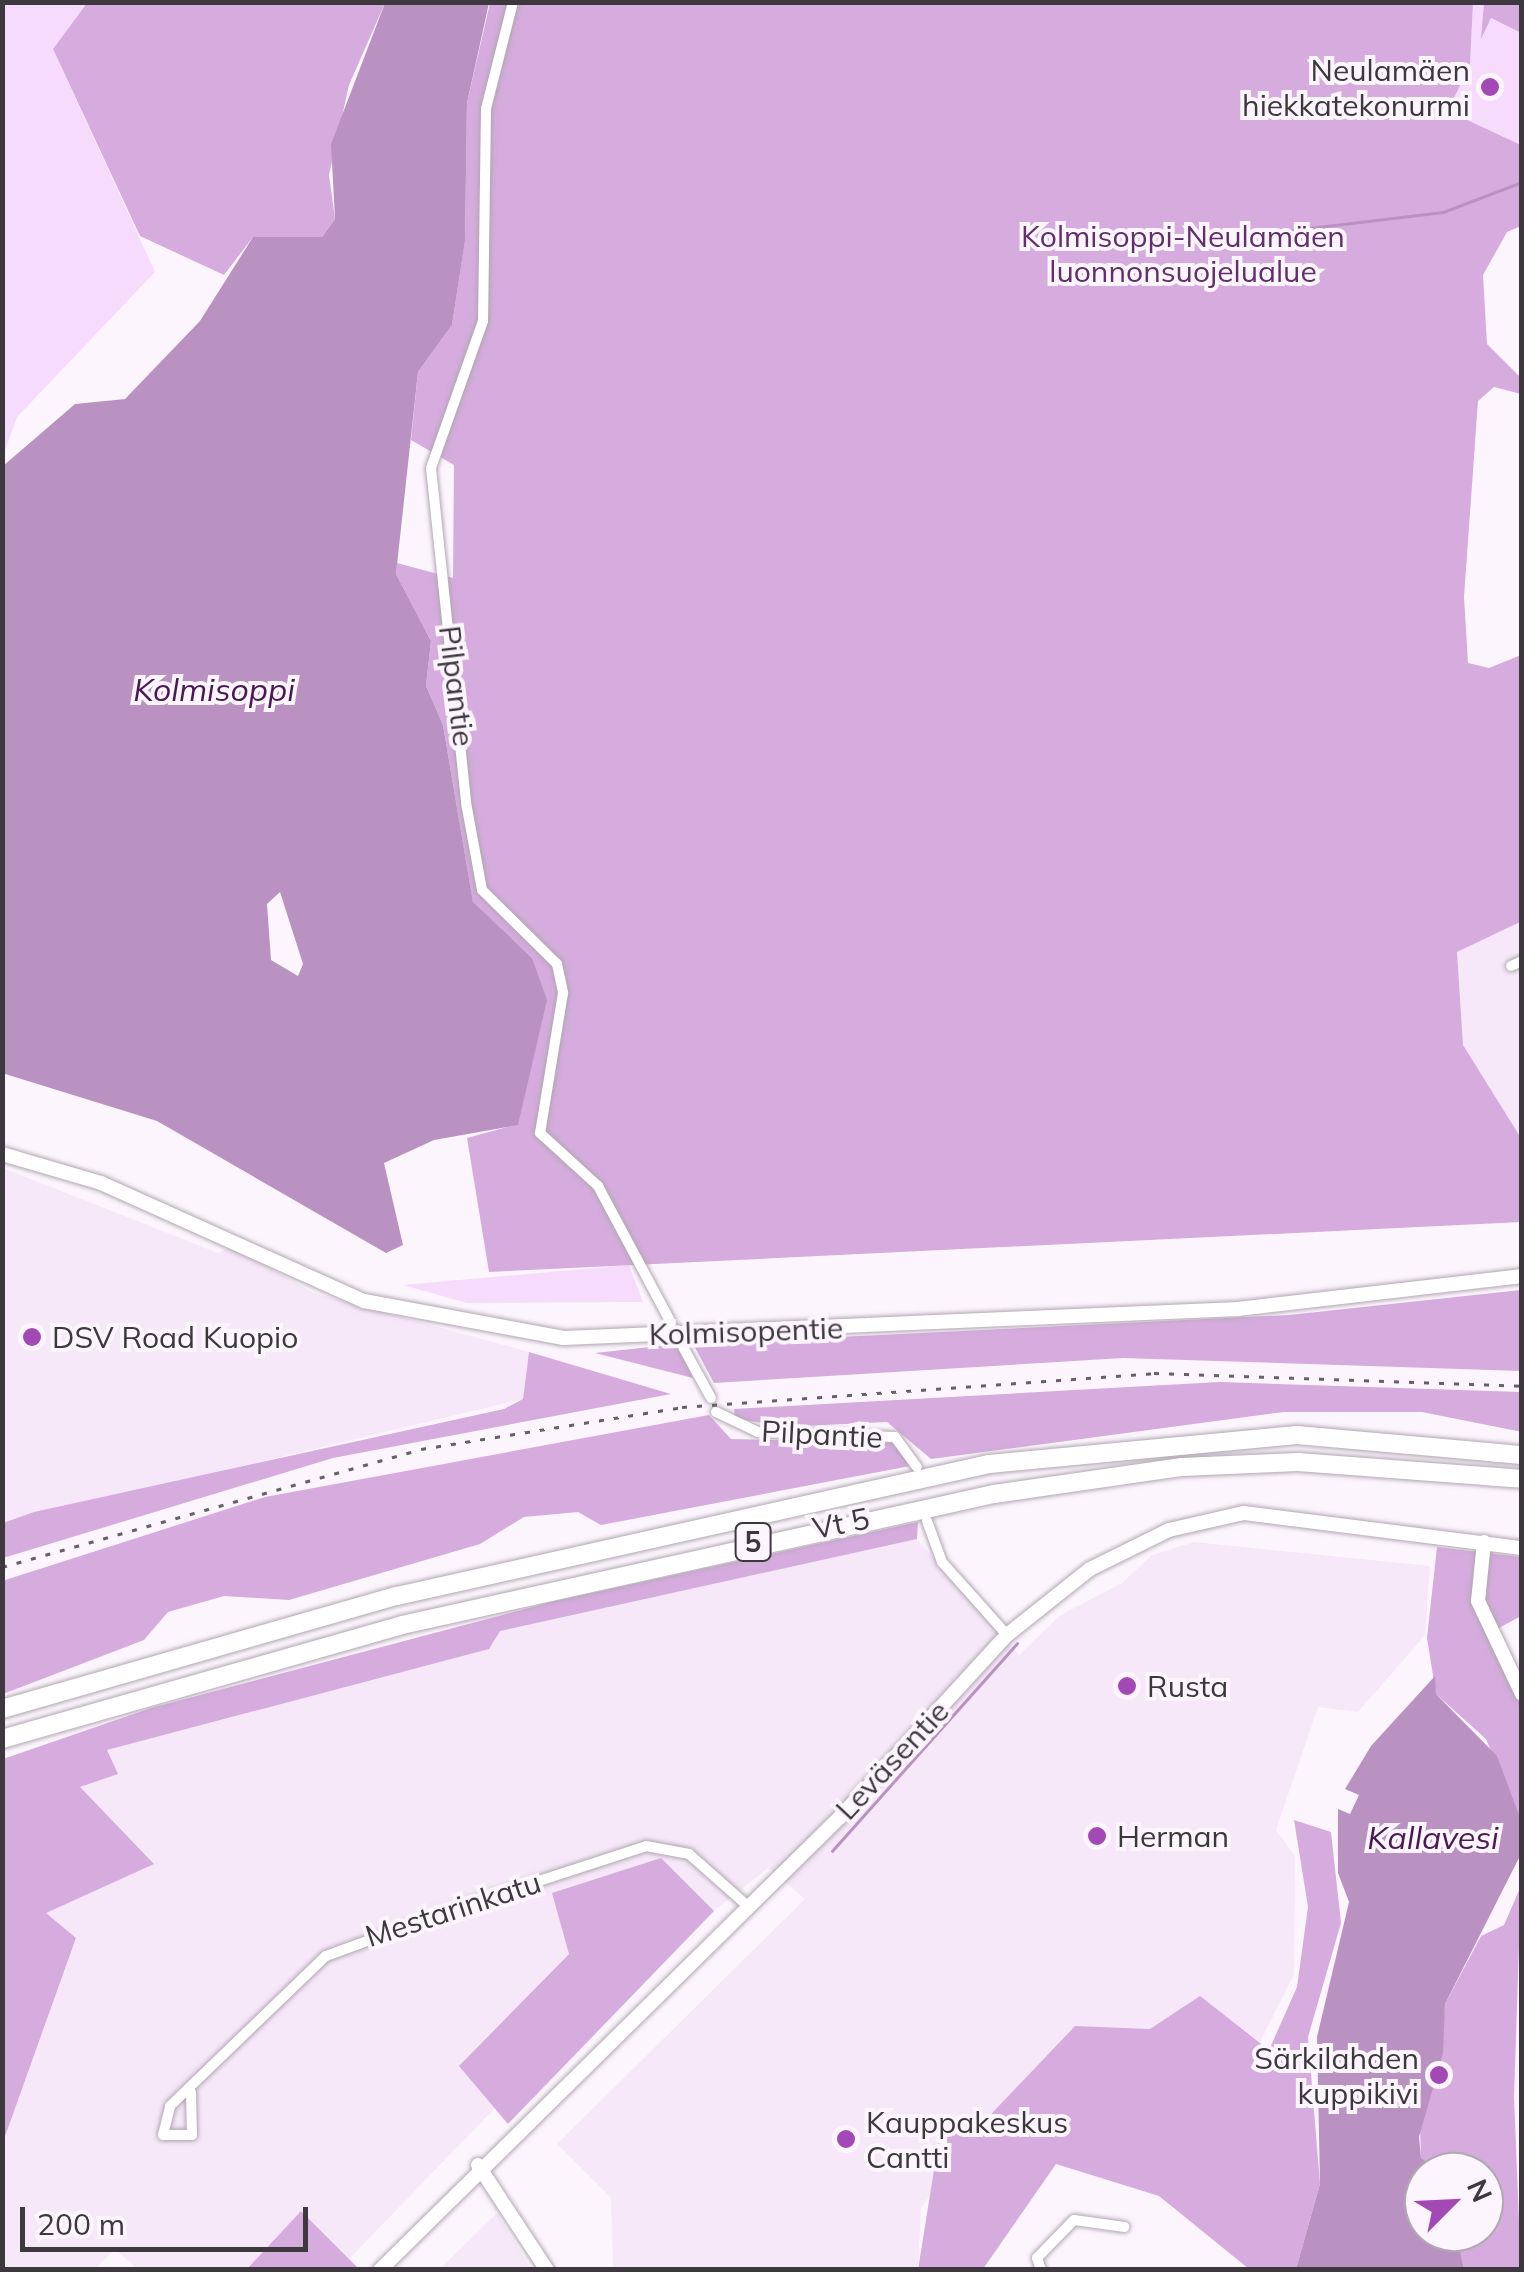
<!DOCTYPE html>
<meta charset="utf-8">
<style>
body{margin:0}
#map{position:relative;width:1524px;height:2272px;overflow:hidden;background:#fdf5fe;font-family:Mulish,sans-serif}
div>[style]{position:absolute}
.built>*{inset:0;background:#f6e7f9}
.green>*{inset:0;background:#f7dbfc}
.forest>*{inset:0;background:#d5acdd}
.water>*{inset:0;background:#b992c1}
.stream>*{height:2.5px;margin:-1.25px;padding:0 1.25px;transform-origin:1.25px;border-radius:1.25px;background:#b992c1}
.roads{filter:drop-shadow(0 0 2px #b0a7b1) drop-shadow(0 0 2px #b0a7b1)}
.street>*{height:10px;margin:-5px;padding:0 5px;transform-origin:5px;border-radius:5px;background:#fff}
.secondary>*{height:14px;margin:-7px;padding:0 7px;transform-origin:7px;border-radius:7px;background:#fff}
.highway>*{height:18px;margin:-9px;padding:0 9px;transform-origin:9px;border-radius:9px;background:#fff}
.rail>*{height:2.5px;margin-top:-1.25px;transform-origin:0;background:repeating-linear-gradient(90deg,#666167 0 5px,transparent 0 15px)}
.dots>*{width:28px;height:28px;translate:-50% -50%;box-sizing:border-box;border:5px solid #fdf5fe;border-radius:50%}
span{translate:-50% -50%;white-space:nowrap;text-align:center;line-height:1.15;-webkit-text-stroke:8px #fdf5fe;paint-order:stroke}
.shield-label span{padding:2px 8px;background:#fdf5fe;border:2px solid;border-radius:8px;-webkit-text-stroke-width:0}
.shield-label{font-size:28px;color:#3c383d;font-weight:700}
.poi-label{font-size:30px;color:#3c383d}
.right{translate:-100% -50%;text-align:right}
.left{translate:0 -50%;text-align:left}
.park-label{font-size:30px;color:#612f6a}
.street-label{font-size:30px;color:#3c383d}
.water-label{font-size:32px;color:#4a1953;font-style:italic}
.frame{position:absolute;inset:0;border:5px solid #3c383d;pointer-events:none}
.north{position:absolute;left:1404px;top:2152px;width:100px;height:100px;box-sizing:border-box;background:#fdf5fe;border:2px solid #b0a9b1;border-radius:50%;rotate:66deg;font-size:28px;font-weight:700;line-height:40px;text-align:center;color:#3c383d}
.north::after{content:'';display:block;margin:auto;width:35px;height:45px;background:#a349b5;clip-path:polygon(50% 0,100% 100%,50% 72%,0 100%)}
.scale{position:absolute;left:20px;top:2207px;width:288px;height:45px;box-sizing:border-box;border:5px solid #3c383d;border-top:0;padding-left:12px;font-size:30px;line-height:35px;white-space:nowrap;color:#3c383d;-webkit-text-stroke:8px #fdf5fe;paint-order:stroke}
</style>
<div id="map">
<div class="built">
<i style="clip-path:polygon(1521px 921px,1521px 1138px,1463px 1045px,1457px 952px)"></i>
<i style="clip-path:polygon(3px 1168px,218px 1253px,232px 1247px,314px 1293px,529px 1352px,523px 1399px,3px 1523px)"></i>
<i style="clip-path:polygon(917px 1539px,1019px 1655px,1059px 1616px,1122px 1583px,1152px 1555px,1194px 1542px,1430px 1566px,1425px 1635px,1358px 1712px,1318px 1707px,1276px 1830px,1295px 1856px,1294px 1975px,1260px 2042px,1200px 1997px,1150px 2029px,1075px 2026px,975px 2131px,921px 2208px,918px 2269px,613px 2269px,611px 2198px,557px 2144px,805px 1899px,768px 1868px,714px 1911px,660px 1858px,460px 2066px,495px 2108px,349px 2259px,301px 2211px,247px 2269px,137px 2269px,115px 2249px,95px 2269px,3px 2270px,3px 2142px,76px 1939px,45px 1913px,80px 1786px,106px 1750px,489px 1649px,499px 1631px)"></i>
<i style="clip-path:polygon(497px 2213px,531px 2269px,440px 2269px)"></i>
</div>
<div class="green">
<i style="clip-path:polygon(3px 3px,87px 3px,53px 49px,155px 272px,17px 417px,3px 456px)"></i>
<i style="clip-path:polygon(1473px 3px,1484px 3px,1483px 35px,1490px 18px,1521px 33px,1521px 145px,1448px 111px,1470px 64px)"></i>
<i style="clip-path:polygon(629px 1265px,643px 1302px,467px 1303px,403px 1285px)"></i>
</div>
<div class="forest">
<i style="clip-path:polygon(87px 3px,385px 3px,349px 85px,329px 175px,335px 219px,322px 237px,253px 237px,224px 275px,140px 236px,53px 49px)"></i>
<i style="clip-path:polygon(490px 3px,1473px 3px,1470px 64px,1448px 111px,1521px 145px,1521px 226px,1507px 232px,1483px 275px,1487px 344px,1521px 378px,1521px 394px,1494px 387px,1478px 401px,1464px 597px,1468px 663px,1489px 668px,1521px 655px,1522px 921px,1457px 952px,1463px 1045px,1521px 1138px,1521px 1222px,489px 1272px,467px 1138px,518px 1124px,532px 958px,473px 903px,443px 725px,426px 686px,431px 641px,396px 574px,397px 563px,453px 578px,454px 465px,411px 440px,418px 372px,452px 325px,465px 240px,467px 103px)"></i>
<i style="clip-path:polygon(1484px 3px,1521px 3px,1521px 33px,1491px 18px,1481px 39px)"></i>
<i style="clip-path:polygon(1521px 1290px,1521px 1371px,1123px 1358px,714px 1383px,693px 1344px,1289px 1315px)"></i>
<i style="clip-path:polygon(677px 1344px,693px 1378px,595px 1353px)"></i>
<i style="clip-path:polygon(529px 1352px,671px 1394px,333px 1458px,3px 1558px,3px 1523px,34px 1512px,504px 1409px,523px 1399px)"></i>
<i style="clip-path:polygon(1219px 1382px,1521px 1392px,1522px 1432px,1422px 1412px,1284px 1412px,931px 1459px,887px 1422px,782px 1427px,735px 1418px,734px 1409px)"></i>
<i style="clip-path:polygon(709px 1415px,731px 1439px,895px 1443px,910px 1466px,601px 1525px,578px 1512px,524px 1517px,480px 1544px,289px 1600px,224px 1596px,168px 1612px,144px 1640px,3px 1694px,2px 1581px,265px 1497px)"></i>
<i style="clip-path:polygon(918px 1522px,917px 1539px,500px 1631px,489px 1649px,107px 1750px,118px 1774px,80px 1787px,154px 1864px,46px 1913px,76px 1938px,3px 2142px,3px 1759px,151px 1708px,555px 1601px)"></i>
<i style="clip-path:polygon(1437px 1547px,1521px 1557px,1521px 1616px,1499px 1628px,1521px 1704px,1521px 1823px,1486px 1739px,1436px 1694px,1427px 1638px)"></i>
<i style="clip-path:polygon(1294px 1820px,1331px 1832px,1341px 1923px,1308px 2037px,1320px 2184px,1296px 2269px,1249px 2269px,1159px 2196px,1056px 2164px,983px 2269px,918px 2270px,941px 2126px,975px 2131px,1075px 2026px,1150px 2029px,1200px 1996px,1269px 2050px,1297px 1987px,1308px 1907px)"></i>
<i style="clip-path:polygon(661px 1858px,714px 1911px,508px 2124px,459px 2066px,569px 1954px,552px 1893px)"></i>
<i style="clip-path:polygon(1521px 1886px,1514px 2097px,1521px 2269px,1464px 2269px,1455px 2232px,1484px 2232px,1484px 2172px,1438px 2172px,1421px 2158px,1420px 2125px,1440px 2062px,1445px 2004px,1481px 1936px,1504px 1925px)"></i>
<i style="clip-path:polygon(301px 2211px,359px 2269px,247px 2269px)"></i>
</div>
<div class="water">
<i style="clip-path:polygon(evenodd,385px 3px,489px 3px,467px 103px,465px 241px,452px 325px,418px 372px,396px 574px,431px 641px,426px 686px,443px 725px,473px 902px,532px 958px,547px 1000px,518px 1125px,434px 1140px,384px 1163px,403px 1245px,386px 1253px,157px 1121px,2px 1073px,3px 466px,75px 404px,125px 399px,200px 321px,253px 237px,322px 237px,335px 219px,331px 144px,385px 3px,280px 892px,303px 964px,298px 976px,271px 960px,267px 904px,280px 892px)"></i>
<i style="clip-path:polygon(1435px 1676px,1436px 1694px,1497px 1756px,1522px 1823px,1521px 1854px,1445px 2004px,1443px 2053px,1419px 2137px,1421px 2158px,1439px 2171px,1424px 2172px,1424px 2232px,1456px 2233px,1464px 2269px,1296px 2269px,1320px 2184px,1317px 2037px,1349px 1902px,1338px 1873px,1338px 1809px,1350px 1814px,1359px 1795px,1345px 1789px,1371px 1746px)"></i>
</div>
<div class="stream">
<i style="left:1268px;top:233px;width:176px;rotate:-6.8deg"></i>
<i style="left:1443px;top:212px;width:85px;rotate:-20.8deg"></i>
<i style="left:832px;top:1851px;width:278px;rotate:-48.3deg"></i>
</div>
<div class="roads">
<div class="street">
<i style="left:513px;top:2px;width:110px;rotate:104.2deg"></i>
<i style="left:486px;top:109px;width:212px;rotate:90.8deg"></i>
<i style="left:483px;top:321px;width:156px;rotate:109.5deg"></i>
<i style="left:431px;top:468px;width:342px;rotate:84deg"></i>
<i style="left:467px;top:808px;width:83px;rotate:79.6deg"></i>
<i style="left:482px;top:890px;width:105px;rotate:44.6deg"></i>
<i style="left:557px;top:964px;width:30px;rotate:78deg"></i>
<i style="left:563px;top:993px;width:142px;rotate:99.3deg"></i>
<i style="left:540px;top:1133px;width:79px;rotate:42.4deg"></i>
<i style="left:598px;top:1186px;width:155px;rotate:61.9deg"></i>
<i style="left:1511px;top:966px;width:12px;rotate:-24deg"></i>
<i style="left:683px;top:1347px;width:58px;rotate:61.2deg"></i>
<i style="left:716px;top:1412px;width:47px;rotate:25.5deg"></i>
<i style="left:758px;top:1432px;width:137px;rotate:2.1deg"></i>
<i style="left:895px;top:1437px;width:37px;rotate:54deg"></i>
<i style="left:927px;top:1521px;width:44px;rotate:69.9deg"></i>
<i style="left:942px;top:1562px;width:98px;rotate:48.3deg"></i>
<i style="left:191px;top:2092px;width:43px;rotate:88.7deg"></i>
<i style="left:192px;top:2135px;width:29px;rotate:180deg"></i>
<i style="left:163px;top:2135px;width:30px;rotate:-76deg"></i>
<i style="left:170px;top:2106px;width:216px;rotate:-43.9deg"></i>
<i style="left:326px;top:1956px;width:151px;rotate:-20.1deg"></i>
<i style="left:468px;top:1904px;width:187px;rotate:-18deg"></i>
<i style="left:646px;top:1846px;width:44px;rotate:10.5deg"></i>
<i style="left:689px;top:1854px;width:80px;rotate:41.5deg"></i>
<i style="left:1041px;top:2270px;width:13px;rotate:-108deg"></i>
<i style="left:1037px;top:2258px;width:53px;rotate:-45.8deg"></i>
<i style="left:1074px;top:2220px;width:51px;rotate:7.8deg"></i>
</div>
<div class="secondary">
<i style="left:2px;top:1154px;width:103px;rotate:16.3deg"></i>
<i style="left:101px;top:1183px;width:288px;rotate:24.2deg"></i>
<i style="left:364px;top:1301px;width:203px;rotate:10.5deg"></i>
<i style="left:564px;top:1338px;width:675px;rotate:-2.46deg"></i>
<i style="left:1238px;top:1309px;width:286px;rotate:-6.6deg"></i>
<i style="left:1484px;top:1542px;width:59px;rotate:95.8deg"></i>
<i style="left:1478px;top:1601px;width:103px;rotate:64.7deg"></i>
<i style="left:478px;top:2165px;width:126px;rotate:56.7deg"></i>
<i style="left:380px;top:2270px;width:646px;rotate:-44.56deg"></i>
<i style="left:840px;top:1817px;width:247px;rotate:-47.5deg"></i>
<i style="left:1007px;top:1635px;width:106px;rotate:-38.5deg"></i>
<i style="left:1090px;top:1569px;width:88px;rotate:-26.3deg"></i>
<i style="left:1169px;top:1530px;width:77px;rotate:-12.8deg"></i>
<i style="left:1244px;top:1513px;width:280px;rotate:7.2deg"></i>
</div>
<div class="highway">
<i style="left:2px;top:1709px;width:411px;rotate:-16deg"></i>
<i style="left:397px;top:1596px;width:607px;rotate:-12.57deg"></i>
<i style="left:989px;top:1464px;width:309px;rotate:-5.4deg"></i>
<i style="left:1297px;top:1435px;width:226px;rotate:5.1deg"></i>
<i style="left:2px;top:1739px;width:416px;rotate:-15.9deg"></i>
<i style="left:402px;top:1625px;width:606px;rotate:-12.48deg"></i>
<i style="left:994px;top:1494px;width:190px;rotate:-8.2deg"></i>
<i style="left:1182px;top:1467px;width:116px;rotate:-2.5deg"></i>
<i style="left:1298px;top:1462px;width:225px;rotate:4.3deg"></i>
</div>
</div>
<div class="rail">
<i style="left:2px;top:1567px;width:435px;rotate:-15.7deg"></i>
<i style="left:421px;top:1449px;width:264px;rotate:-9.1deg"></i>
<i style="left:682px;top:1407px;width:473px;rotate:-4.1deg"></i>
<i style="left:1154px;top:1373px;width:368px;rotate:2deg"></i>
</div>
<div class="dots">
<i style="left:1490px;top:87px;background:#a349b5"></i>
<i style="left:32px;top:1337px;background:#a349b5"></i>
<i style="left:1127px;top:1686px;background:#a349b5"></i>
<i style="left:1097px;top:1836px;background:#a349b5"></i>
<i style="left:1439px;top:2075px;background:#a349b5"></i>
<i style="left:846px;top:2139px;background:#a349b5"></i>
</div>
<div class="shield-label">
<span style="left:753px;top:1542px">5</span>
</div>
<div class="poi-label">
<span class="right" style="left:1470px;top:87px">Neulamäen<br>hiekkatekonurmi</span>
<span class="left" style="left:52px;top:1337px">DSV Road Kuopio</span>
<span class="left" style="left:1147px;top:1686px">Rusta</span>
<span class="left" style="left:1117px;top:1836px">Herman</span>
<span class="right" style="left:1419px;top:2075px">Särkilahden<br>kuppikivi</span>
<span class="left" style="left:866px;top:2139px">Kauppakeskus<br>Cantti</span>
</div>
<div class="park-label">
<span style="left:1183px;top:253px">Kolmisoppi-Neulamäen<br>luonnonsuojelualue</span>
</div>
<div class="street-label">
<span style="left:457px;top:686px;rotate:83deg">Pilpantie</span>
<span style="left:746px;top:1331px;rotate:-2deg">Kolmisopentie</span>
<span style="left:822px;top:1434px;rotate:3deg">Pilpantie</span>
<span style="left:841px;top:1523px;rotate:-11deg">Vt 5</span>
<span style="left:892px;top:1760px;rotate:-47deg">Leväsentie</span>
<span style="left:453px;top:1909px;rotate:-18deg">Mestarinkatu</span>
</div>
<div class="water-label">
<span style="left:214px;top:689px">Kolmisoppi</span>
<span style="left:1433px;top:1837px">Kallavesi</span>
</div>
<div class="frame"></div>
<div class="north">N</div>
<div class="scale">200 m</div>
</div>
